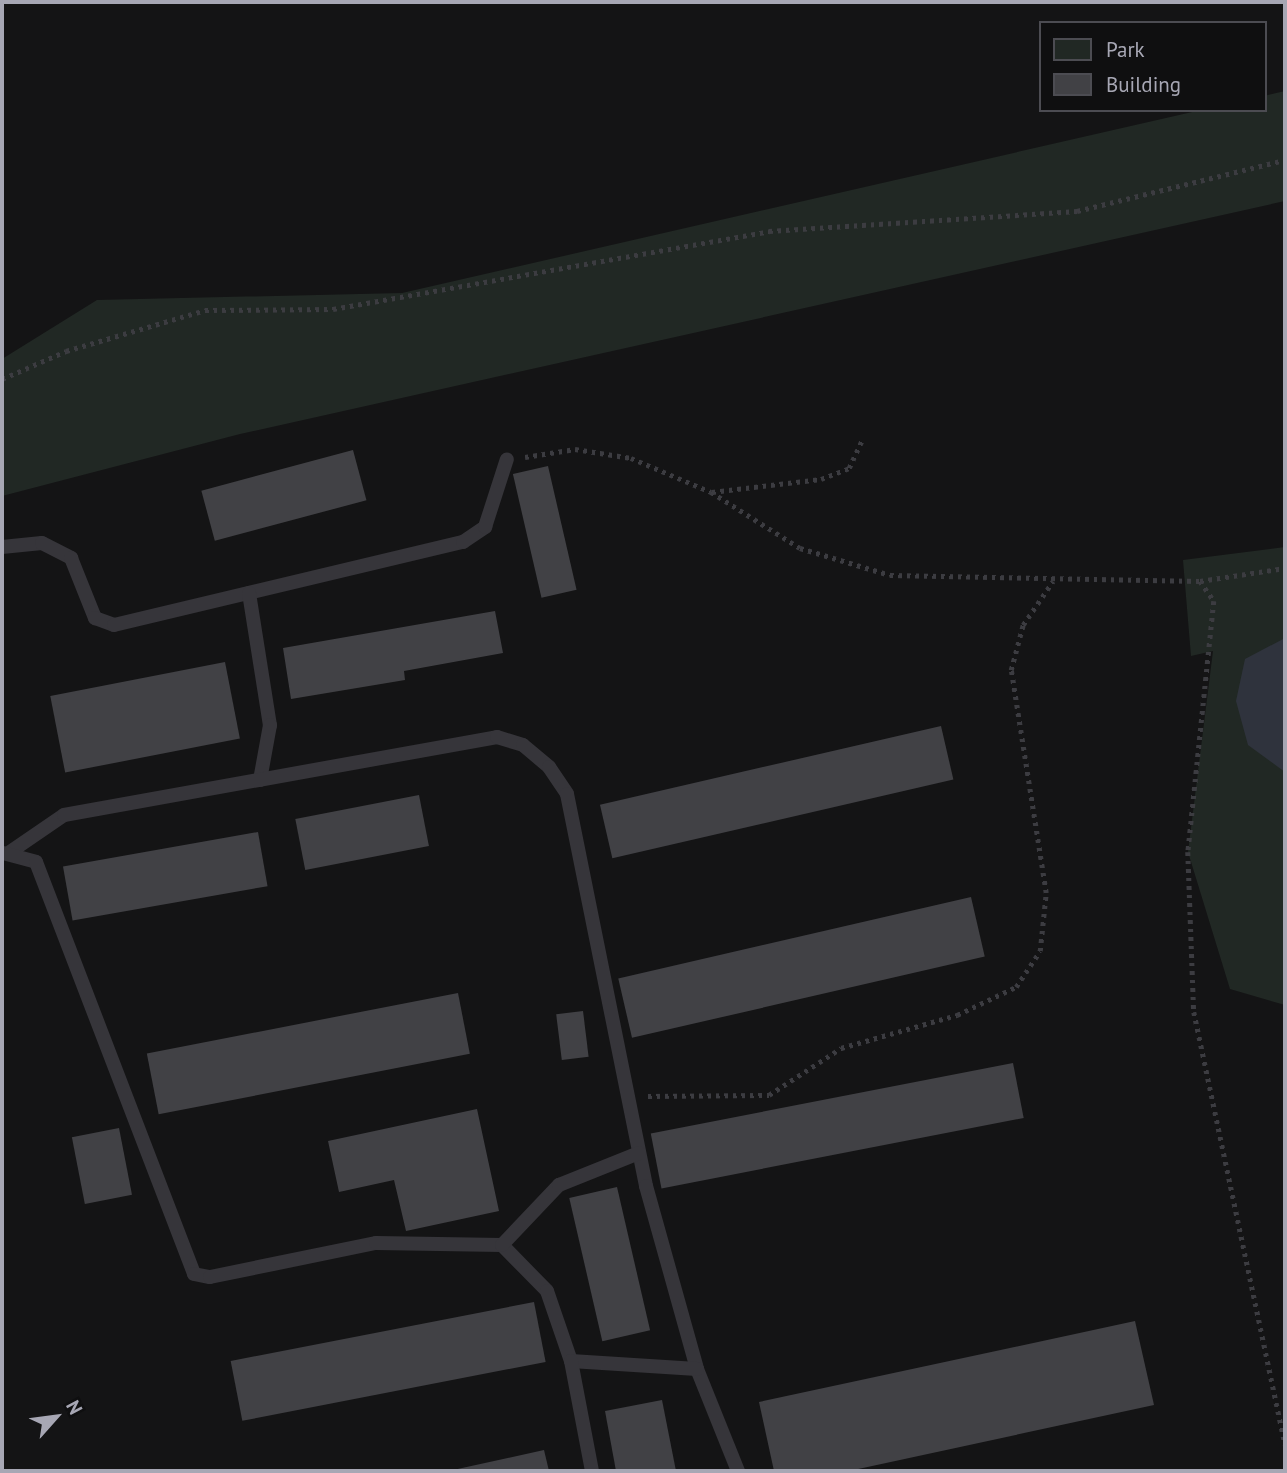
<!DOCTYPE html>
<style>
body{margin:0}
#map{position:relative;width:1287px;height:1473px;overflow:hidden;background:#141415;font-family:"PT Sans",sans-serif}
div>[style]{position:absolute}
.green>*{inset:0;background:#212824}
.water>*{inset:0;background:#2f333d}
.building>*{inset:0;background:#414145;transform-origin:0 0}
.path>*{height:4.5px;margin-top:-2.25px;transform-origin:0;background:repeating-linear-gradient(90deg,#3c3c41 0 3.5px,transparent 0 8.5px)}
.service>*{height:14px;margin:-7px;padding:0 7px;transform-origin:7px;border-radius:7px;background:#36353a}
span{translate:-50% -50%;white-space:nowrap;text-align:center;line-height:1.15;-webkit-text-stroke:7px #0f0f10;paint-order:stroke}
.frame{position:absolute;inset:0;border:4px solid #a7a7b4;pointer-events:none}
.legend{position:absolute;left:1039px;top:21px;width:228px;height:91px;box-sizing:border-box;background:#0f0f10;border:2px solid #4c4c52;margin:0;padding:9px 12px;list-style:none;font-size:21px;color:#a7a7b4}
.legend li{display:flex;align-items:center;gap:14px;height:35px}
.legend b{width:35px;border:2px solid #4c4c52}
.north{position:absolute;left:21px;top:1382px;width:70px;height:70px;-webkit-text-stroke:5px #0f0f10;paint-order:stroke;rotate:62deg;font-size:19px;font-weight:700;line-height:28px;text-align:center;color:#a7a7b4}
.north::after{content:'';display:block;margin:auto;width:24px;height:32px;background:#a7a7b4;clip-path:polygon(50% 0,100% 100%,50% 72%,0 100%)}
</style>
<div id="map">
<div class="green">
<i style="clip-path:polygon(1285px 91px,1285px 201px,240px 434px,2px 496px,2px 359px,97px 300px,402px 293px,1201px 110px,1264px 110px,1264px 96px)"></i>
<i style="clip-path:polygon(1285px 547px,1285px 1005px,1230px 989px,1188px 852px,1213px 651px,1191px 656px,1183px 560px)"></i>
</div>
<div class="water">
<i style="clip-path:polygon(1285px 638px,1285px 772px,1248px 745px,1236px 701px,1245px 659px)"></i>
</div>
<div class="building">
<i style="left:353px;top:450px;width:52px;height:157px;rotate:75deg"></i>
<i style="left:548px;top:466px;width:127px;height:36px;rotate:77deg"></i>
<i style="clip-path:polygon(495px 611px,503px 653px,404px 671px,405px 680px,291px 699px,283px 648px)"></i>
<i style="left:225px;top:662px;width:78px;height:178px;rotate:79deg"></i>
<i style="left:941px;top:726px;width:55px;height:350px;rotate:77deg"></i>
<i style="left:419px;top:795px;width:52px;height:126px;rotate:79deg"></i>
<i style="left:258px;top:832px;width:55px;height:198px;rotate:80deg"></i>
<i style="left:971px;top:897px;width:61px;height:362px;rotate:77deg"></i>
<i style="left:458px;top:993px;width:62px;height:317px;rotate:79deg"></i>
<i style="left:583px;top:1011px;width:46px;height:27px;rotate:83deg"></i>
<i style="left:1013px;top:1063px;width:56px;height:369px;rotate:79deg"></i>
<i style="clip-path:polygon(477px 1109px,499px 1211px,406px 1231px,394px 1180px,339px 1192px,328px 1141px)"></i>
<i style="left:119px;top:1128px;width:68px;height:48px;rotate:79deg"></i>
<i style="left:617px;top:1187px;width:147px;height:49px;rotate:77deg"></i>
<i style="left:534px;top:1302px;width:61px;height:309px;rotate:79deg"></i>
<i style="clip-path:polygon(1135px 1321px,1154px 1405px,849px 1471px,774px 1471px,759px 1402px)"></i>
<i style="clip-path:polygon(662px 1400px,676px 1471px,616px 1471px,605px 1411px)"></i>
<i style="clip-path:polygon(544px 1450px,549px 1471px,453px 1471px,453px 1470px)"></i>
</div>
<div class="path">
<i style="left:2px;top:379px;width:70px;rotate:-23.6deg"></i>
<i style="left:66px;top:351px;width:145px;rotate:-16.4deg"></i>
<i style="left:205px;top:310px;width:128px;rotate:-0.4deg"></i>
<i style="left:333px;top:309px;width:443px;rotate:-10.1deg"></i>
<i style="left:769px;top:231px;width:309px;rotate:-3.7deg"></i>
<i style="left:1077px;top:211px;width:214px;rotate:-13.8deg"></i>
<i style="left:525px;top:457px;width:51px;rotate:-9.1deg"></i>
<i style="left:575px;top:449px;width:57px;rotate:9.1deg"></i>
<i style="left:631px;top:458px;width:87px;rotate:23deg"></i>
<i style="left:711px;top:492px;width:105px;rotate:32.2deg"></i>
<i style="left:800px;top:548px;width:94px;rotate:16.7deg"></i>
<i style="left:890px;top:575px;width:310px;rotate:1.1deg"></i>
<i style="left:1200px;top:581px;width:24px;rotate:55deg"></i>
<i style="left:1214px;top:601px;width:252px;rotate:95.9deg"></i>
<i style="left:1188px;top:852px;width:160px;rotate:87.9deg"></i>
<i style="left:1194px;top:1012px;width:442px;rotate:78.1deg"></i>
<i style="left:712px;top:492px;width:110px;rotate:-6.8deg"></i>
<i style="left:821px;top:479px;width:30px;rotate:-21deg"></i>
<i style="left:849px;top:468px;width:33px;rotate:-65deg"></i>
<i style="left:1200px;top:581px;width:86px;rotate:-8.7deg"></i>
<i style="left:648px;top:1096px;width:121px;rotate:-0.5deg"></i>
<i style="left:769px;top:1095px;width:86px;rotate:-33.1deg"></i>
<i style="left:841px;top:1048px;width:121px;rotate:-15.9deg"></i>
<i style="left:957px;top:1015px;width:65px;rotate:-25.4deg"></i>
<i style="left:1016px;top:987px;width:43px;rotate:-56.3deg"></i>
<i style="left:1040px;top:951px;width:58px;rotate:-84.1deg"></i>
<i style="left:1046px;top:893px;width:226px;rotate:-98.9deg"></i>
<i style="left:1011px;top:670px;width:47px;rotate:-75.1deg"></i>
<i style="left:1023px;top:625px;width:53px;rotate:-55.7deg"></i>
</div>
<div class="service">
<i style="left:2px;top:547px;width:40px;rotate:-5.7deg"></i>
<i style="left:42px;top:543px;width:33px;rotate:27deg"></i>
<i style="left:71px;top:558px;width:65px;rotate:68.2deg"></i>
<i style="left:95px;top:618px;width:20px;rotate:20deg"></i>
<i style="left:114px;top:625px;width:359px;rotate:-13.4deg"></i>
<i style="left:463px;top:542px;width:27px;rotate:-34deg"></i>
<i style="left:485px;top:527px;width:71px;rotate:-72.1deg"></i>
<i style="left:249px;top:593px;width:134px;rotate:81deg"></i>
<i style="left:270px;top:725px;width:56px;rotate:100.3deg"></i>
<i style="left:10px;top:852px;width:65px;rotate:-34.4deg"></i>
<i style="left:64px;top:815px;width:440px;rotate:-10.2deg"></i>
<i style="left:497px;top:737px;width:27px;rotate:17deg"></i>
<i style="left:523px;top:745px;width:34px;rotate:40deg"></i>
<i style="left:549px;top:767px;width:32px;rotate:56deg"></i>
<i style="left:567px;top:794px;width:400px;rotate:78.6deg"></i>
<i style="left:646px;top:1186px;width:190px;rotate:74.4deg"></i>
<i style="left:697px;top:1369px;width:110px;rotate:68.1deg"></i>
<i style="left:3px;top:853px;width:34px;rotate:15deg"></i>
<i style="left:36px;top:862px;width:441px;rotate:69deg"></i>
<i style="left:194px;top:1274px;width:16px;rotate:11deg"></i>
<i style="left:210px;top:1277px;width:169px;rotate:-11.6deg"></i>
<i style="left:376px;top:1243px;width:126px;rotate:0.9deg"></i>
<i style="left:502px;top:1245px;width:64px;rotate:45.6deg"></i>
<i style="left:547px;top:1291px;width:74px;rotate:71.1deg"></i>
<i style="left:571px;top:1361px;width:126px;rotate:3.6deg"></i>
<i style="left:502px;top:1245px;width:83px;rotate:-46.5deg"></i>
<i style="left:559px;top:1185px;width:86px;rotate:-21.8deg"></i>
<i style="left:571px;top:1361px;width:112px;rotate:79.2deg"></i>
</div>
<div class="frame"></div>
<ul class="legend">
<li><b style="height:19px;background:#212824"></b>Park</li>
<li><b style="height:19px;background:#414145"></b>Building</li>
</ul>
<div class="north">N</div>
</div>
